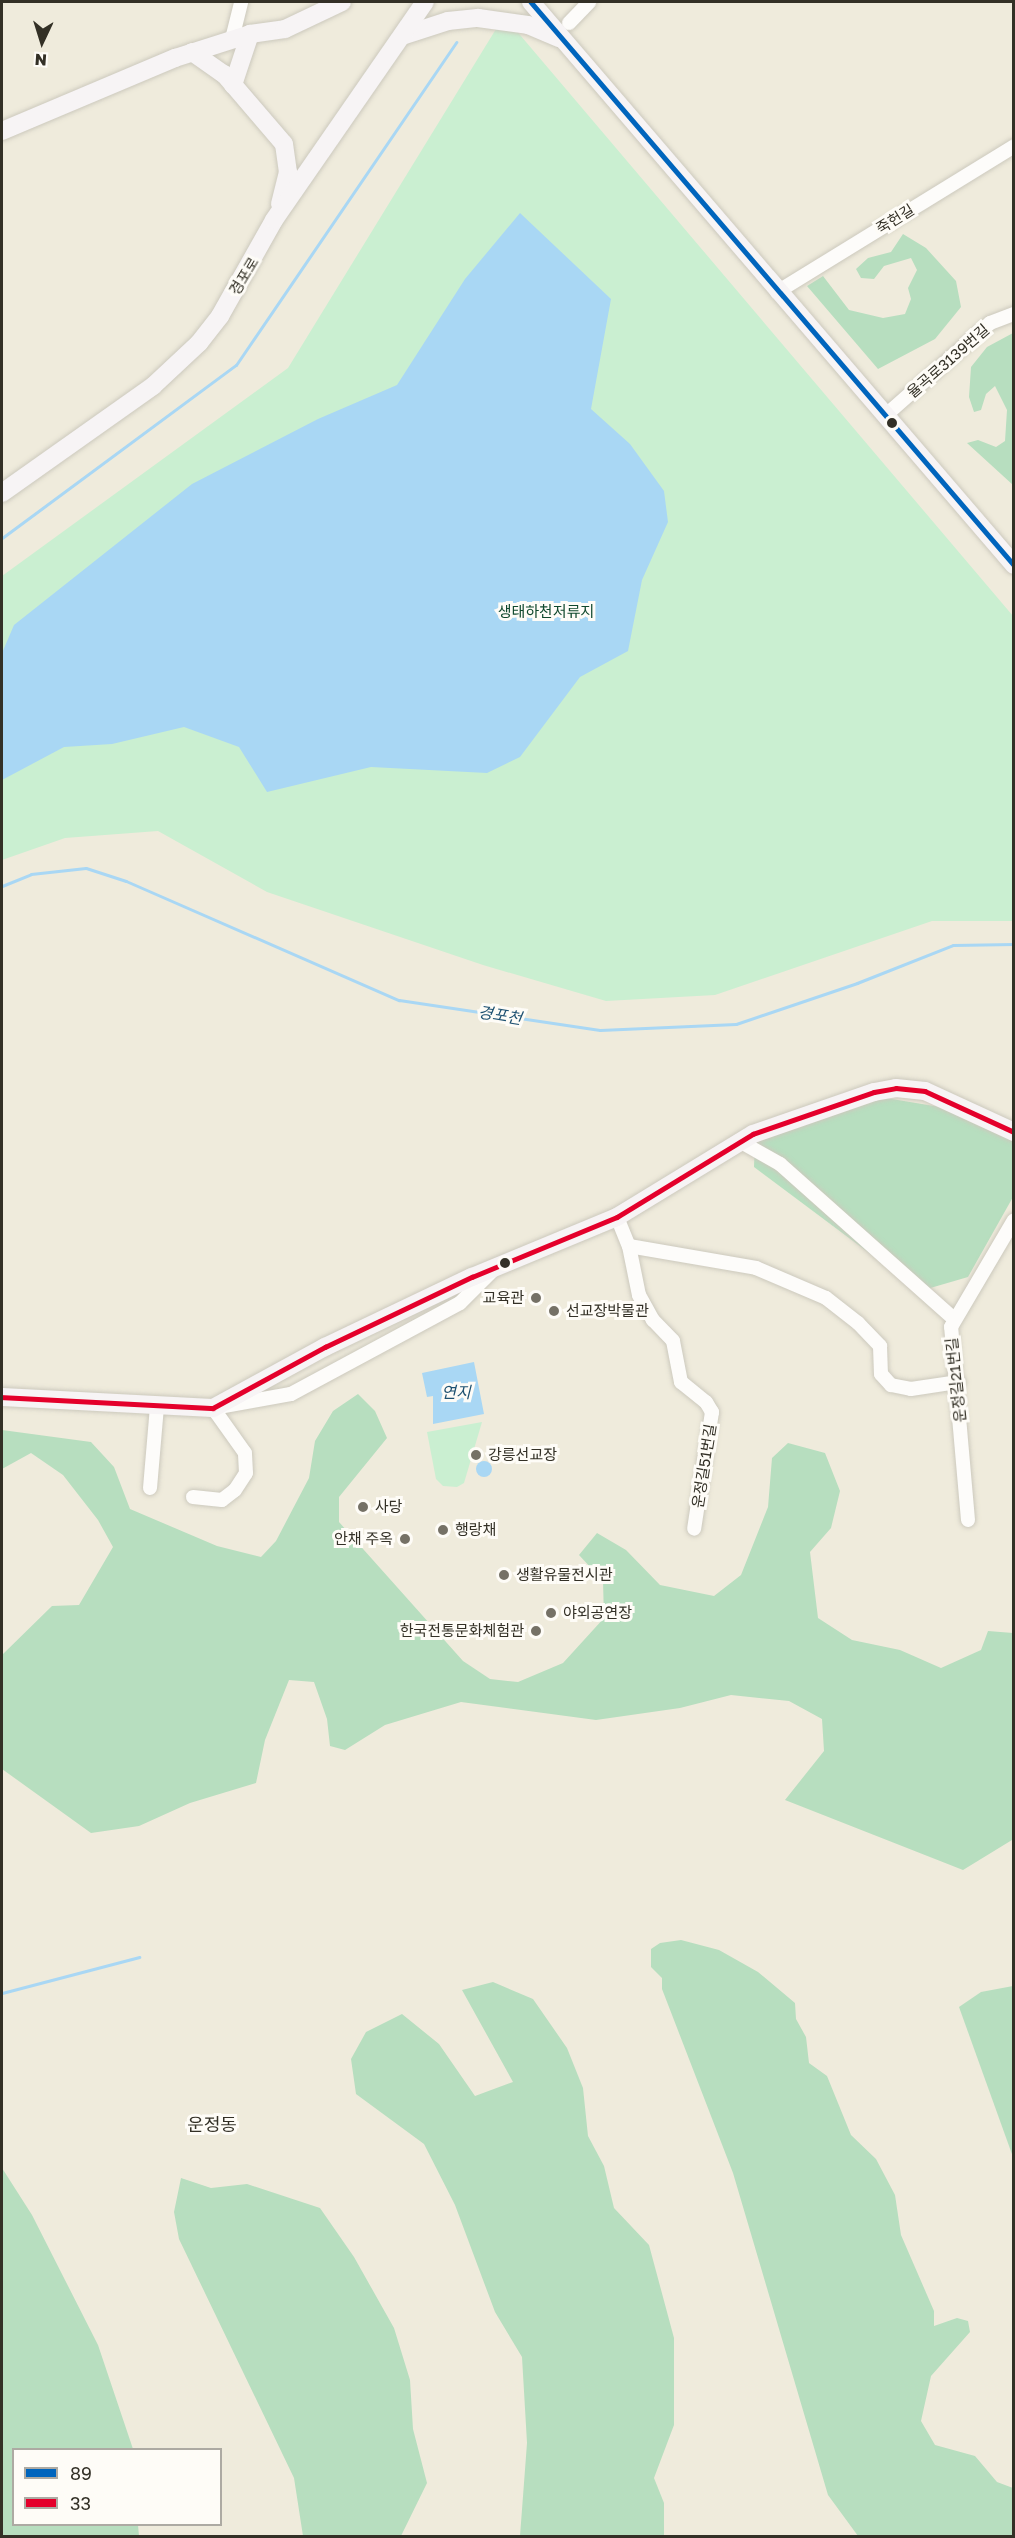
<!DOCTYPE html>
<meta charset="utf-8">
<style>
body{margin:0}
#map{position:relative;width:1015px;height:2538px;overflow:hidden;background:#efebdc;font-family:"Golos Text","Noto Sans KR",sans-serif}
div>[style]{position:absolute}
.green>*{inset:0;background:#caefd1}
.forest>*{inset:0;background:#b7debf}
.water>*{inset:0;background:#a9d7f4}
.round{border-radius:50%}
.stream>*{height:3px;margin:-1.5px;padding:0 1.5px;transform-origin:1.5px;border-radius:1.5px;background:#a9d7f4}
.roads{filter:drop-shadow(0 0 2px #ccc9bd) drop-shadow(0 0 2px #ccc9bd)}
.street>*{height:14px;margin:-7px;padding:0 7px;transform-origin:7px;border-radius:7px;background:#fdfcfa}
.secondary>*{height:18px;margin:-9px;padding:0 9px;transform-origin:9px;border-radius:9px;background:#f7f4f5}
.bus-1>*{height:4.5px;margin:-2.25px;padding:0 2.25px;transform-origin:2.25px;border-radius:2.25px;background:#0065bd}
.bus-2>*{height:4.5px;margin:-2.25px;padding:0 2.25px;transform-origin:2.25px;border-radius:2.25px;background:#e4002b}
.dots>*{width:16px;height:16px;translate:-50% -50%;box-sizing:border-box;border:3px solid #fefcf7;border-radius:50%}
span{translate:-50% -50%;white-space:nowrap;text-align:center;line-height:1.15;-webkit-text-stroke:6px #fefcf7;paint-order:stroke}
.street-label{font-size:15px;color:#333026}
.park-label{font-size:15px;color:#0f482d}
.poi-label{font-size:15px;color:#333026}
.right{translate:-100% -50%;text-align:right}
.left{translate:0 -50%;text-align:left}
.water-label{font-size:16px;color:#1e5171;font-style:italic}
.quarter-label{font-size:18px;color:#333026}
.frame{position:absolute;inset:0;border:3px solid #333026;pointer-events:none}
.legend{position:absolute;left:12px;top:2448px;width:210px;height:78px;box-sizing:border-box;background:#fefcf7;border:2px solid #adaaa3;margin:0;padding:8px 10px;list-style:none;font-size:18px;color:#333026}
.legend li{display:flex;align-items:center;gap:12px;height:30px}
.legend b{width:30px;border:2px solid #adaaa3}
.north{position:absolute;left:12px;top:12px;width:60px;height:60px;-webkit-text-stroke:4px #fefcf7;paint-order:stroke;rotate:184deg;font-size:16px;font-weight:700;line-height:24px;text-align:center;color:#333026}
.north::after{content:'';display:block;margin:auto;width:21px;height:27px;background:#333026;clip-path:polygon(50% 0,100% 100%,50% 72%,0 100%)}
</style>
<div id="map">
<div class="green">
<i style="clip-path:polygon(504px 16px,1013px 616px,1013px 921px,932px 921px,715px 995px,606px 1001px,483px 965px,267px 892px,158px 831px,65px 838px,2px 860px,2px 576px,288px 368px)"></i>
<i style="clip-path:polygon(482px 1422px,464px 1483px,457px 1487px,443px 1486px,436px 1479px,427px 1432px)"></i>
</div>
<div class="forest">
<i style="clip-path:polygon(903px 234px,926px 248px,956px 281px,961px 307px,935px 339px,878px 369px,807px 286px,823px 276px,849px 310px,883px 318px,905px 314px,911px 299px,908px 288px,917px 270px,911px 258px,884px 266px,874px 279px,861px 278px,856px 269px,868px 258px,891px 252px)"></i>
<i style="clip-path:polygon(1013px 333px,1013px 485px,967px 443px,978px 440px,996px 447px,1005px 441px,1007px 410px,995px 386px,986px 394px,981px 410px,974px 412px,969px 397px,971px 367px,987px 347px)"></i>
<i style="clip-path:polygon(868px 1095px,940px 1107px,1013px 1134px,1013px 1197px,968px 1277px,920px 1291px,754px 1167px,755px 1141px)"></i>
<i style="clip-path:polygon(358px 1394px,375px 1411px,387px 1438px,339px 1497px,339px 1522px,463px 1661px,490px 1679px,518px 1682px,563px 1663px,604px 1618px,603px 1581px,579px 1555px,597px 1533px,626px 1550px,660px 1585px,714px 1596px,741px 1575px,768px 1507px,772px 1458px,788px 1443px,825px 1453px,840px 1491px,831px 1528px,810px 1552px,818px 1618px,852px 1640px,900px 1650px,941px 1668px,981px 1650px,988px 1631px,1013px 1633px,1012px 1840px,963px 1870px,785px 1800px,824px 1751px,822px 1719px,789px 1701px,731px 1695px,680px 1708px,596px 1720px,461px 1702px,385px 1725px,345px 1750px,330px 1746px,327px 1719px,314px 1682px,289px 1680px,265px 1740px,256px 1783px,190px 1803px,139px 1826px,91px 1833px,2px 1769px,2px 1655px,52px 1606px,79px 1605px,113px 1547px,98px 1520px,63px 1475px,31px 1453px,2px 1469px,2px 1430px,91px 1442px,114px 1467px,130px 1509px,217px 1546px,261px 1557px,276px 1541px,309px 1478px,315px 1441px,333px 1411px)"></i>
<i style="clip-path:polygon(681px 1940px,719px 1950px,758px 1972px,795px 2003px,796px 2019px,806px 2037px,809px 2063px,827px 2076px,851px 2135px,876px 2159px,895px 2195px,901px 2235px,934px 2311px,934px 2326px,957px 2318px,968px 2321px,970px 2332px,931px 2376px,921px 2421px,935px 2445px,975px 2456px,997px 2482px,1013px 2488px,1013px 2536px,858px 2536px,828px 2495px,733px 2173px,662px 1989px,662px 1978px,651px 1967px,651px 1949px,660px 1943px)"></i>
<i style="clip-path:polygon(493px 1982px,533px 1999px,567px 2048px,583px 2088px,588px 2136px,604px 2166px,614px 2208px,649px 2245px,674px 2338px,674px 2425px,654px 2478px,664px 2503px,664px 2536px,520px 2536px,527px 2443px,522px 2357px,495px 2312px,455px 2205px,424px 2144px,356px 2094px,351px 2059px,366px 2032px,402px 2014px,439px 2044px,475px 2096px,513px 2082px,462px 1990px)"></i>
<i style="clip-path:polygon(1013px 1986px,1014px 1986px,1013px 2157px,959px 2007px,981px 1992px)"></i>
<i style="clip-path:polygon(2px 2168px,32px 2215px,98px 2345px,133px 2449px,14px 2450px,14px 2524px,138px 2525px,139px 2536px,2px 2536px)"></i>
<i style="clip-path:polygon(181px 2178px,211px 2188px,247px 2184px,320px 2208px,354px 2257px,394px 2328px,410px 2380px,413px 2429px,427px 2483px,401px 2536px,303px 2536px,294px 2478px,179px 2239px,174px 2212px)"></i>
</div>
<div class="water">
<i style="clip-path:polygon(520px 213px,611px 299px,591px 409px,630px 444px,664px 491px,668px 522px,642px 580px,628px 651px,580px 677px,520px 757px,487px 773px,371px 767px,267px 792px,239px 747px,184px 727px,112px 744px,64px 747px,2px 780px,2px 653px,14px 625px,192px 484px,318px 419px,397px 385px,465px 279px)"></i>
<i style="clip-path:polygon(474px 1362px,484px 1414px,433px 1424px,433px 1396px,427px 1397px,422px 1373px)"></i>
<i class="round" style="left:476px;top:1461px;width:16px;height:16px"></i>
</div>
<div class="stream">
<i style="left:2px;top:538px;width:291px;rotate:-36.5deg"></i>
<i style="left:236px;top:365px;width:391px;rotate:-55.7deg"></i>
<i style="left:2px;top:886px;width:31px;rotate:-22deg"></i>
<i style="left:31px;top:874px;width:55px;rotate:-6.2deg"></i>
<i style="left:86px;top:868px;width:42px;rotate:18deg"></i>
<i style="left:126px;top:881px;width:298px;rotate:23.6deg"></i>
<i style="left:399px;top:1000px;width:203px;rotate:8.5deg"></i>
<i style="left:600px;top:1030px;width:136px;rotate:-2.5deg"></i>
<i style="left:736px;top:1024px;width:128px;rotate:-18.7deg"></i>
<i style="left:857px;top:983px;width:103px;rotate:-21.6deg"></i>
<i style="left:953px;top:945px;width:61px;rotate:-0.9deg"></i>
<i style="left:2px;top:1993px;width:142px;rotate:-14.7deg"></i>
</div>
<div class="roads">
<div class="street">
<i style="left:569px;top:23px;width:29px;rotate:-46deg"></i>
<i style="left:232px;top:39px;width:38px;rotate:-76deg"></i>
<i style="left:777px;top:292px;width:278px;rotate:-31.6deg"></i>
<i style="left:886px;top:415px;width:139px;rotate:-41.5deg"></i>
<i style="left:990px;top:323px;width:26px;rotate:-21deg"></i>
<i style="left:741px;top:1142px;width:45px;rotate:29.4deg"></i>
<i style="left:780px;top:1164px;width:232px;rotate:41.7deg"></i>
<i style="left:617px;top:1217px;width:31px;rotate:68deg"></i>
<i style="left:629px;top:1246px;width:50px;rotate:78.5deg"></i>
<i style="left:639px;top:1295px;width:29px;rotate:61deg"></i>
<i style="left:653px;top:1320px;width:29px;rotate:46deg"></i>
<i style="left:673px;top:1341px;width:42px;rotate:79deg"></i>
<i style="left:681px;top:1382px;width:32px;rotate:39deg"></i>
<i style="left:706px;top:1402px;width:12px;rotate:59deg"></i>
<i style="left:712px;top:1412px;width:118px;rotate:98.7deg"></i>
<i style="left:629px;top:1246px;width:129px;rotate:9.8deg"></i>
<i style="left:756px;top:1268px;width:76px;rotate:23.2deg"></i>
<i style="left:826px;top:1298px;width:41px;rotate:38deg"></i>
<i style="left:858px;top:1323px;width:32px;rotate:46deg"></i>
<i style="left:880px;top:1346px;width:28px;rotate:88deg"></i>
<i style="left:881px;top:1374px;width:15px;rotate:48deg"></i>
<i style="left:891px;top:1385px;width:20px;rotate:11deg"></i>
<i style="left:911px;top:1389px;width:48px;rotate:-8.5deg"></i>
<i style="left:150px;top:1488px;width:81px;rotate:-85.1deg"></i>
<i style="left:193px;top:1497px;width:29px;rotate:6deg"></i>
<i style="left:222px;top:1500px;width:16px;rotate:-38deg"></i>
<i style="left:235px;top:1490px;width:20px;rotate:-57deg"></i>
<i style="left:246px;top:1473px;width:20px;rotate:-93deg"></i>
<i style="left:245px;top:1453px;width:55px;rotate:-125.4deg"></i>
<i style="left:213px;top:1408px;width:79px;rotate:-10.2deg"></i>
<i style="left:291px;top:1394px;width:192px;rotate:-28.3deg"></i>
<i style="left:460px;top:1303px;width:45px;rotate:-45deg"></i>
<i style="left:968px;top:1520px;width:194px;rotate:-95deg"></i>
<i style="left:951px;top:1327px;width:124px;rotate:-59.5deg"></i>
</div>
<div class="secondary">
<i style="left:531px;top:2px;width:742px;rotate:49.37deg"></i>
<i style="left:402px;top:36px;width:48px;rotate:-18.1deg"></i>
<i style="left:448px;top:21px;width:30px;rotate:-6deg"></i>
<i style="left:478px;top:18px;width:50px;rotate:8deg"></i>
<i style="left:528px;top:25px;width:34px;rotate:23deg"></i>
<i style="left:192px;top:52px;width:39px;rotate:35deg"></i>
<i style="left:224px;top:74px;width:92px;rotate:49.4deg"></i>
<i style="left:284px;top:144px;width:28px;rotate:82deg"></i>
<i style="left:288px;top:172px;width:33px;rotate:104deg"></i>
<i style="left:233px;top:85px;width:54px;rotate:-71.6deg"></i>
<i style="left:2px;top:131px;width:188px;rotate:-22.9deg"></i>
<i style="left:175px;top:58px;width:79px;rotate:-17.7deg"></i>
<i style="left:250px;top:34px;width:35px;rotate:-8deg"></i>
<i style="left:285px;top:29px;width:63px;rotate:-25.3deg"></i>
<i style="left:2px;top:493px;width:185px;rotate:-35.3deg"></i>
<i style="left:153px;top:386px;width:63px;rotate:-43.1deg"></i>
<i style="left:199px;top:343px;width:34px;rotate:-52deg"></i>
<i style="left:220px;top:316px;width:110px;rotate:-60.6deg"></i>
<i style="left:274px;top:220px;width:265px;rotate:-55.3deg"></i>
<i style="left:2px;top:1397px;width:211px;rotate:3deg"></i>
<i style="left:213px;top:1408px;width:128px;rotate:-28.6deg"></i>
<i style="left:325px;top:1347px;width:163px;rotate:-25.5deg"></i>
<i style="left:472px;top:1277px;width:157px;rotate:-22.5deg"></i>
<i style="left:617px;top:1217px;width:159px;rotate:-31.4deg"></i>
<i style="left:753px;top:1134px;width:128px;rotate:-19.1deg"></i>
<i style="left:874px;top:1092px;width:22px;rotate:-10deg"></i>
<i style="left:896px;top:1088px;width:29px;rotate:6deg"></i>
<i style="left:925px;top:1091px;width:98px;rotate:24.7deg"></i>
</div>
</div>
<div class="bus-1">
<i style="left:531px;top:2px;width:742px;rotate:49.37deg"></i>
</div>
<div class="bus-2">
<i style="left:2px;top:1397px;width:211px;rotate:3deg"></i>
<i style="left:213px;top:1408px;width:128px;rotate:-28.6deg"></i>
<i style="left:325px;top:1347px;width:163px;rotate:-25.5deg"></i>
<i style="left:472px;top:1277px;width:157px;rotate:-22.5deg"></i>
<i style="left:617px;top:1217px;width:159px;rotate:-31.4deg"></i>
<i style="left:753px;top:1134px;width:128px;rotate:-19.1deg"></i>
<i style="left:874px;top:1092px;width:22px;rotate:-10deg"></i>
<i style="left:896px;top:1088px;width:29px;rotate:6deg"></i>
<i style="left:925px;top:1091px;width:98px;rotate:24.7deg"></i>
</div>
<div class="dots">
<i style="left:892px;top:423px;background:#333026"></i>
<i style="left:505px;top:1263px;background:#333026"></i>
<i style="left:536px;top:1298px;background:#757166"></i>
<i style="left:554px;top:1311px;background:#757166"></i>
<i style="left:476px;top:1455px;background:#757166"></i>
<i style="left:363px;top:1507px;background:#757166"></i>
<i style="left:443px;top:1530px;background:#757166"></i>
<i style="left:405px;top:1539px;background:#757166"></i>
<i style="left:504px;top:1575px;background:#757166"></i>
<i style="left:551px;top:1613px;background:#757166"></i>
<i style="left:536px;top:1631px;background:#757166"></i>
</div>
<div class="street-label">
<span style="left:895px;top:219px;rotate:-32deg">죽헌길</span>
<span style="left:244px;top:276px;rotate:-59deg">경포로</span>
<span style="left:948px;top:361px;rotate:-41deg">율곡로3139번길</span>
<span style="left:956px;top:1380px;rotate:-96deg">운정길21번길</span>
<span style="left:704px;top:1466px;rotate:-81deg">운정길51번길</span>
</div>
<div class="park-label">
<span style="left:546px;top:612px">생태하천저류지</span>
</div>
<div class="poi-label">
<span class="right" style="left:524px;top:1298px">교육관</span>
<span class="left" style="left:566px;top:1311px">선교장박물관</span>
<span class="left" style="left:488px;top:1455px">강릉선교장</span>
<span class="left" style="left:375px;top:1507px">사당</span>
<span class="left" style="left:455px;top:1530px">행랑채</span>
<span class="right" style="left:393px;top:1539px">안채 주옥</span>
<span class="left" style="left:516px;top:1575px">생활유물전시관</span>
<span class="left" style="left:563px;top:1613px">야외공연장</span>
<span class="right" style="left:524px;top:1631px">한국전통문화체험관</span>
</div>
<div class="water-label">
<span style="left:500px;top:1015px;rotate:9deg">경포천</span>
<span style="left:456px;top:1392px">연지</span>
</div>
<div class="quarter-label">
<span style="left:212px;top:2124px">운정동</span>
</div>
<div class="frame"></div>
<ul class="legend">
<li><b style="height:8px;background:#0065bd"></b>89</li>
<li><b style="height:8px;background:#e4002b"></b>33</li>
</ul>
<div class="north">N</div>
</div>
